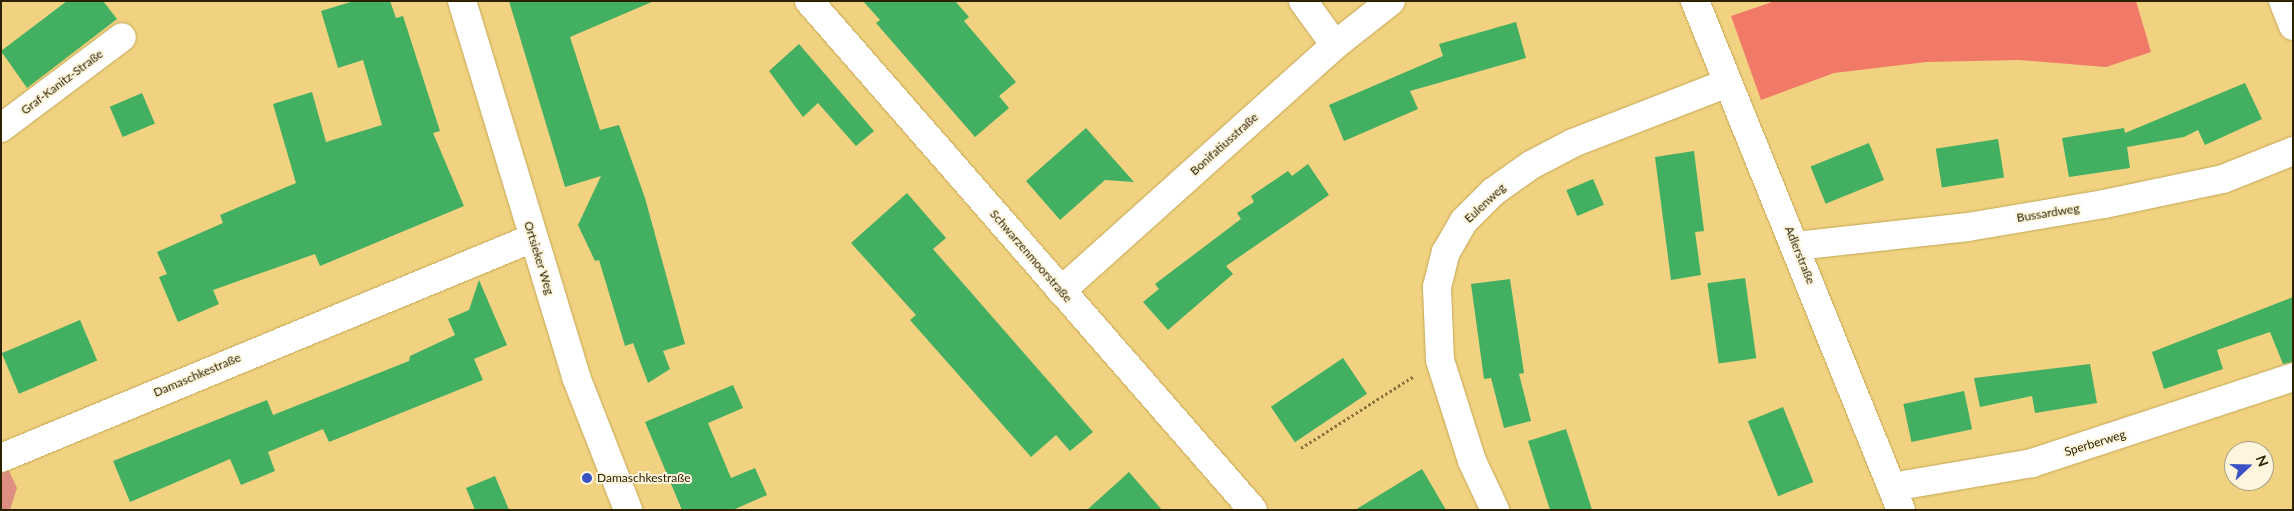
<!DOCTYPE html>
<meta charset="utf-8">
<style>
body{margin:0}
#map{position:relative;width:2294px;height:511px;overflow:hidden;background:#f0d281;font-family:Lato,sans-serif}
div>[style]{position:absolute}
.green>*{inset:0;background:#df8f82}
.forest>*{inset:0;background:#f17968}
.building>*{inset:0;background:#42af61;transform-origin:0 0}
.path>*{height:3px;margin-top:-1.5px;transform-origin:0;background:repeating-linear-gradient(90deg,#86723b 0 2.5px,transparent 0 5px)}
.roads{filter:drop-shadow(0 0 1px #c4a756) drop-shadow(0 0 1px #c4a756)}
.minor>*{height:28px;margin:-14px;padding:0 14px;transform-origin:14px;border-radius:14px;background:#fff}
.dots>*{width:14px;height:14px;translate:-50% -50%;box-sizing:border-box;border:2px solid #fef5de;border-radius:50%}
span{translate:-50% -50%;white-space:nowrap;text-align:center;line-height:1.15;-webkit-text-stroke:4px #fef5de;paint-order:stroke}
.street-label{font-size:12px;color:#2d2200}
.poi-label{font-size:12px;color:#2d2200}
.left{translate:0 -50%;text-align:left}
.frame{position:absolute;inset:0;border:2px solid #2d2200;pointer-events:none}
.north{position:absolute;left:2224px;top:441px;width:50px;height:50px;box-sizing:border-box;background:#fef5de;border:1px solid #aaa185;border-radius:50%;rotate:69deg;font-size:14px;font-weight:700;line-height:20px;text-align:center;color:#2d2200}
.north::after{content:'';display:block;margin:auto;width:18px;height:22px;background:#3a52c4;clip-path:polygon(50% 0,100% 100%,50% 72%,0 100%)}
</style>
<div id="map">
<div class="green">
<i style="clip-path:polygon(1px 454px,17px 488px,10px 510px,1px 510px)"></i>
</div>
<div class="forest">
<i style="clip-path:polygon(1775px 1px,2136px 1px,2151px 52px,2106px 67px,2019px 60px,1926px 62px,1834px 73px,1761px 100px,1731px 16px)"></i>
</div>
<div class="building">
<i style="clip-path:polygon(67px 1px,103px 1px,117px 19px,27px 88px,1px 51px)"></i>
<i style="clip-path:polygon(354px 1px,390px 1px,396px 18px,403px 16px,440px 131px,433px 133px,464px 206px,320px 266px,315px 254px,213px 290px,219px 304px,178px 322px,159px 277px,167px 274px,157px 252px,223px 223px,220px 215px,296px 183px,273px 104px,312px 92px,326px 142px,382px 125px,363px 60px,338px 68px,321px 11px)"></i>
<i style="clip-path:polygon(509px 1px,654px 1px,570px 37px,600px 130px,619px 125px,645px 198px,685px 344px,663px 351px,670px 369px,648px 383px,633px 343px,625px 346px,599px 260px,595px 261px,578px 225px,601px 176px,565px 187px)"></i>
<i style="clip-path:polygon(863px 1px,955px 1px,969px 17px,964px 21px,1016px 82px,999px 96px,1009px 108px,975px 137px,876px 23px,880px 20px)"></i>
<i style="clip-path:polygon(1516px 22px,1526px 58px,1410px 91px,1418px 109px,1344px 141px,1329px 105px,1443px 56px,1439px 44px)"></i>
<i style="clip-path:polygon(799px 44px,874px 131px,856px 146px,818px 103px,803px 117px,769px 71px)"></i>
<i style="clip-path:polygon(2245px 83px,2262px 119px,2205px 145px,2198px 130px,2184px 137px,2127px 147px,2130px 168px,2069px 177px,2062px 138px,2124px 128px,2125px 133px)"></i>
<i style="left:142px;top:93px;width:33px;height:35px;rotate:67deg"></i>
<i style="clip-path:polygon(1086px 128px,1134px 182px,1105px 180px,1060px 220px,1026px 181px)"></i>
<i style="left:1998px;top:139px;width:39px;height:63px;rotate:81deg"></i>
<i style="left:1869px;top:143px;width:40px;height:63px;rotate:68deg"></i>
<i style="clip-path:polygon(1694px 151px,1704px 231px,1695px 232px,1701px 275px,1671px 280px,1655px 157px)"></i>
<i style="clip-path:polygon(1308px 164px,1329px 195px,1226px 266px,1233px 274px,1168px 330px,1143px 302px,1159px 289px,1155px 284px,1241px 219px,1237px 213px,1254px 202px,1251px 196px,1288px 171px,1292px 176px)"></i>
<i style="left:1593px;top:179px;width:28px;height:29px;rotate:67deg"></i>
<i style="clip-path:polygon(907px 193px,946px 238px,933px 249px,1093px 432px,1070px 451px,1056px 435px,1031px 457px,910px 320px,916px 315px,851px 243px)"></i>
<i style="left:1745px;top:278px;width:81px;height:38px;rotate:82deg"></i>
<i style="clip-path:polygon(1510px 279px,1524px 373px,1519px 374px,1531px 421px,1504px 428px,1491px 378px,1484px 379px,1471px 284px)"></i>
<i style="clip-path:polygon(479px 280px,507px 345px,474px 359px,483px 380px,329px 442px,323px 429px,268px 452px,275px 471px,241px 485px,230px 459px,130px 502px,113px 461px,267px 400px,273px 415px,409px 361px,410px 356px,455px 335px,448px 319px,469px 310px)"></i>
<i style="clip-path:polygon(2293px 297px,2293px 362px,2283px 364px,2270px 332px,2217px 350px,2223px 369px,2164px 389px,2152px 352px)"></i>
<i style="left:80px;top:320px;width:44px;height:85px;rotate:67deg"></i>
<i style="left:1343px;top:358px;width:43px;height:87px;rotate:56deg"></i>
<i style="clip-path:polygon(2090px 364px,2097px 403px,2035px 413px,2032px 396px,1980px 407px,1974px 378px)"></i>
<i style="clip-path:polygon(733px 385px,743px 408px,708px 423px,731px 478px,755px 468px,767px 495px,733px 510px,682px 510px,645px 422px)"></i>
<i style="left:1964px;top:391px;width:39px;height:62px;rotate:78deg"></i>
<i style="left:1783px;top:407px;width:81px;height:38px;rotate:68deg"></i>
<i style="clip-path:polygon(1566px 429px,1581px 475px,1592px 510px,1550px 510px,1528px 441px)"></i>
<i style="clip-path:polygon(1422px 469px,1446px 510px,1355px 510px)"></i>
<i style="clip-path:polygon(1129px 472px,1162px 510px,1087px 510px)"></i>
<i style="clip-path:polygon(495px 476px,509px 510px,475px 510px,466px 488px)"></i>
</div>
<div class="path">
<i style="left:1301px;top:448px;width:134px;rotate:-32.5deg"></i>
</div>
<div class="roads">
<div class="minor">
<i style="left:462px;top:1px;width:393px;rotate:73.1deg"></i>
<i style="left:576px;top:377px;width:143px;rotate:68.6deg"></i>
<i style="left:809px;top:1px;width:675px;rotate:48.9deg"></i>
<i style="left:1303px;top:1px;width:54px;rotate:54deg"></i>
<i style="left:1695px;top:1px;width:549px;rotate:67.97deg"></i>
<i style="left:2283px;top:1px;width:27px;rotate:68deg"></i>
<i style="left:1px;top:128px;width:151px;rotate:-36.9deg"></i>
<i style="left:1796px;top:246px;width:173px;rotate:-6.3deg"></i>
<i style="left:1968px;top:227px;width:138px;rotate:-9.6deg"></i>
<i style="left:2104px;top:204px;width:122px;rotate:-11.9deg"></i>
<i style="left:2223px;top:179px;width:75px;rotate:-21.8deg"></i>
<i style="left:1061px;top:291px;width:368px;rotate:-41.9deg"></i>
<i style="left:1335px;top:45px;width:71px;rotate:-38.2deg"></i>
<i style="left:1px;top:458px;width:576px;rotate:-22.47deg"></i>
<i style="left:1892px;top:487px;width:142px;rotate:-9.7deg"></i>
<i style="left:2032px;top:463px;width:275px;rotate:-18.2deg"></i>
<i style="left:1495px;top:510px;width:54px;rotate:-115.1deg"></i>
<i style="left:1472px;top:461px;width:106px;rotate:-107.6deg"></i>
<i style="left:1440px;top:360px;width:73px;rotate:-92.4deg"></i>
<i style="left:1437px;top:287px;width:36px;rotate:-76deg"></i>
<i style="left:1446px;top:252px;width:36px;rotate:-60deg"></i>
<i style="left:1464px;top:221px;width:41px;rotate:-45deg"></i>
<i style="left:1493px;top:192px;width:47px;rotate:-35.4deg"></i>
<i style="left:1531px;top:165px;width:47px;rotate:-27.6deg"></i>
<i style="left:1573px;top:143px;width:166px;rotate:-21.2deg"></i>
</div>
</div>
<div class="dots">
<i style="left:587px;top:478px;background:#3a52c4"></i>
</div>
<div class="street-label">
<span style="left:62px;top:82px;rotate:-37deg">Graf-Kanitz-Straße</span>
<span style="left:1224px;top:144px;rotate:-42deg">Bonifatiusstraße</span>
<span style="left:1485px;top:203px;rotate:-43deg">Eulenweg</span>
<span style="left:2048px;top:213px;rotate:-9deg">Bussardweg</span>
<span style="left:1800px;top:255px;rotate:68deg">Adlerstraße</span>
<span style="left:1031px;top:256px;rotate:49deg">Schwarzenmoorstraße</span>
<span style="left:539px;top:258px;rotate:73deg">Ortsieker Weg</span>
<span style="left:197px;top:375px;rotate:-23deg">Damaschkestraße</span>
<span style="left:2095px;top:443px;rotate:-17deg">Sperberweg</span>
</div>
<div class="poi-label">
<span class="left" style="left:597px;top:478px">Damaschkestraße</span>
</div>
<div class="frame"></div>
<div class="north">N</div>
</div>
